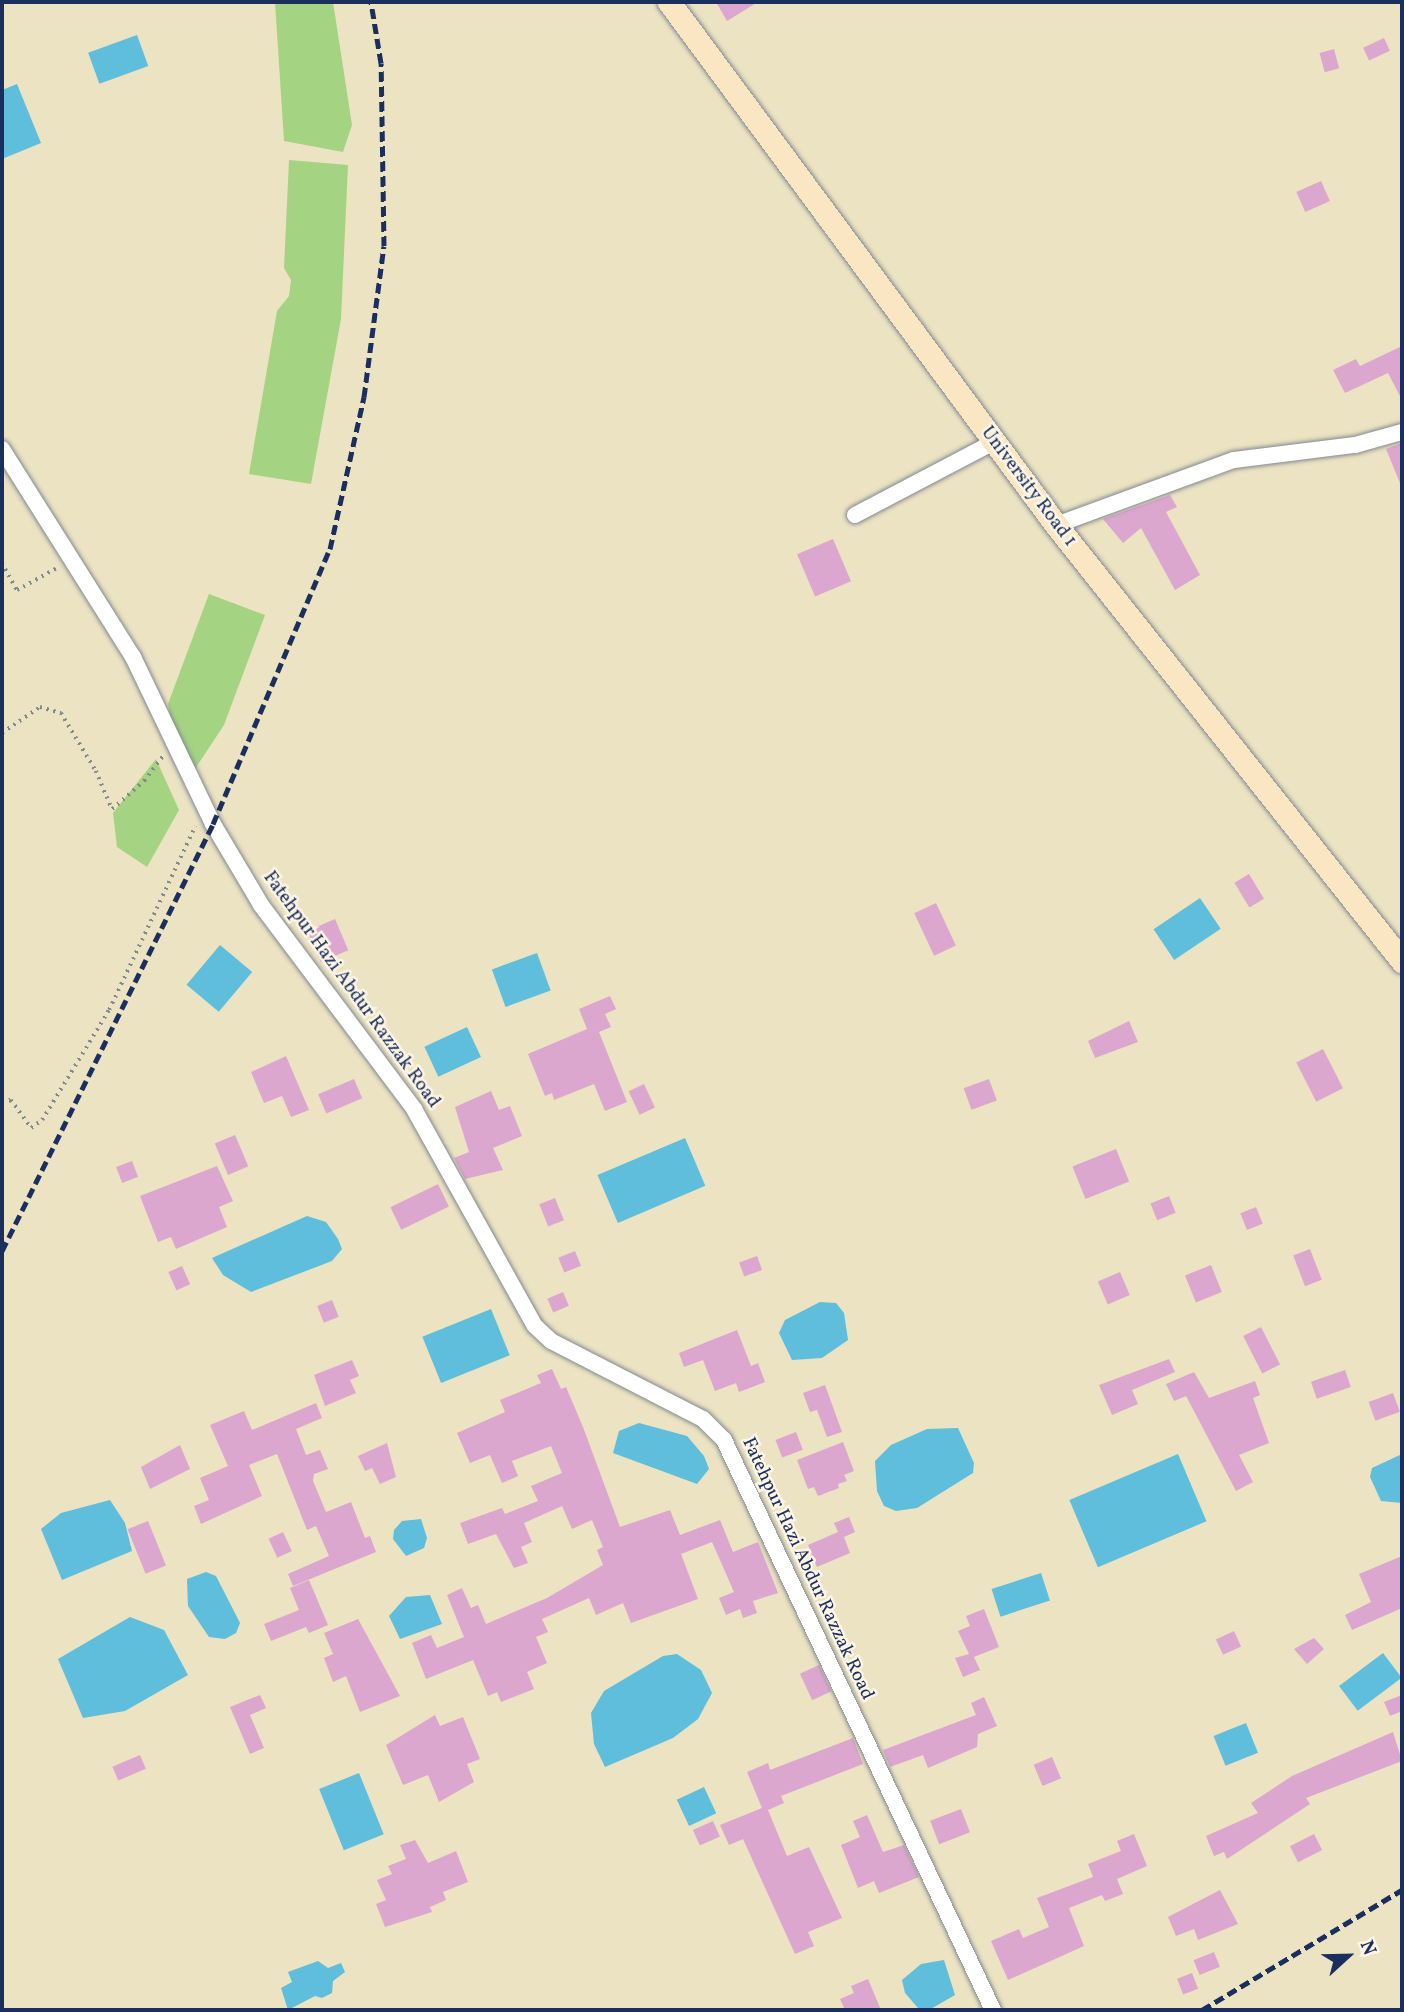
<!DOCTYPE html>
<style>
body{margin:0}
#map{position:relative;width:1404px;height:2012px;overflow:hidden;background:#ebe3c2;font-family:Vollkorn,serif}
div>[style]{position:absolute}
.green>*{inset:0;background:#a4d482}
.water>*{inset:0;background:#5ebedc;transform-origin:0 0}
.building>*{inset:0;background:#dca7ce;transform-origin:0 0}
.path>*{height:3.5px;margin-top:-1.75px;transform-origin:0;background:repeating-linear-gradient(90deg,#838990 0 2px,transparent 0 7px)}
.roads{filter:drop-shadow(0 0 2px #838990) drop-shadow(0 0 2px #838990)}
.street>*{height:16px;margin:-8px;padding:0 8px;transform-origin:8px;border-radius:8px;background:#fff}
.secondary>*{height:23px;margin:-11.5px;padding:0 11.5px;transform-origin:11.5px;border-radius:11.5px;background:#fbe6c4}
.rail>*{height:5px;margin-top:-2.5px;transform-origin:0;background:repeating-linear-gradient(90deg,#1b2f5e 0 10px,transparent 0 15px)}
span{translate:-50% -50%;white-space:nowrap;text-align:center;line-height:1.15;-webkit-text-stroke:5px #fcf5e5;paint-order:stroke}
.street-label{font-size:19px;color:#1b2f5e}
.frame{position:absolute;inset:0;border:4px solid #1b2f5e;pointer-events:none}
.north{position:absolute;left:1313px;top:1921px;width:70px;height:70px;-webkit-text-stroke:5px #fcf5e5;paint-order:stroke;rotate:68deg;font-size:19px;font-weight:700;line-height:28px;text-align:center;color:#1b2f5e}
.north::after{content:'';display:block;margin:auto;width:24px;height:32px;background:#1b2f5e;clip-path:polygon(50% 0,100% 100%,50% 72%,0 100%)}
</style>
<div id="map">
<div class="green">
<i style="clip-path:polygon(275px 2px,333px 2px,352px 125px,343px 152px,284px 141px)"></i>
<i style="clip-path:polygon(289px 160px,348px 165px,341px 319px,311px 484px,249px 474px,277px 311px,289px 296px,291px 280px,284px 268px)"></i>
<i style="clip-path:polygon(209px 594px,265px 615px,224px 725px,195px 769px,174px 735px,168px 704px)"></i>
<i style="clip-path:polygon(156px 759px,179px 810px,147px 867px,117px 847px,113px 813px)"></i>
</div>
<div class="water">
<i style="left:137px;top:35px;width:33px;height:52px;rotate:70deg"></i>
<i style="clip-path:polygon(17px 84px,41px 143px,2px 159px,2px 90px)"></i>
<i style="left:1200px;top:898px;width:37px;height:56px;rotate:56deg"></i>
<i style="left:220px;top:945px;width:42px;height:52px;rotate:40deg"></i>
<i style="left:537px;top:953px;width:40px;height:48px;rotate:70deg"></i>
<i style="left:467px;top:1027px;width:33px;height:47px;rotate:65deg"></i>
<i style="left:685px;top:1138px;width:52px;height:95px;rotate:67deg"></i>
<i style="clip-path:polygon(307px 1216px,326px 1222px,338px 1239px,342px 1249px,332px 1261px,251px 1292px,223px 1275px,212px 1258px)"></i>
<i style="clip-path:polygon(820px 1302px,836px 1303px,844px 1313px,848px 1340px,822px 1358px,792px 1360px,779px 1333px,785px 1320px)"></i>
<i style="left:491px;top:1309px;width:50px;height:74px;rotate:68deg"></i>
<i style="clip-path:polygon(639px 1423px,687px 1436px,704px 1456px,709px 1469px,697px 1484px,613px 1453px,619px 1431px)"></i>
<i style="clip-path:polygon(958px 1428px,974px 1463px,973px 1473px,917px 1508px,896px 1511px,884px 1506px,877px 1491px,875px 1461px,891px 1445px,927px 1429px)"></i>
<i style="left:1178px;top:1454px;width:73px;height:118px;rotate:67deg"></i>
<i style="clip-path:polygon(1402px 1454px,1402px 1503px,1381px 1501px,1370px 1477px,1372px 1468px)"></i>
<i style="clip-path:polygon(110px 1500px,125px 1523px,132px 1551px,62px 1580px,41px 1529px,61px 1513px)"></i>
<i style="clip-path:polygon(421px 1519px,427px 1538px,424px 1548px,406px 1556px,393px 1539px,394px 1530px,402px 1521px)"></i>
<i style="clip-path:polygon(206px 1572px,216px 1576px,240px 1623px,236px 1633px,225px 1639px,209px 1637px,188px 1606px,187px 1579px)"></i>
<i style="left:1041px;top:1573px;width:29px;height:52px;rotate:72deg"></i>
<i style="clip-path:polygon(430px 1595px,442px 1624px,400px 1639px,389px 1616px,406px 1597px)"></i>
<i style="clip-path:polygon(130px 1617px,164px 1630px,188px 1675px,125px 1711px,83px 1718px,58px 1659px)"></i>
<i style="left:1383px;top:1653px;width:31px;height:55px;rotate:53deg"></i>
<i style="clip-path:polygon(677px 1654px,701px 1670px,712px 1693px,698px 1719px,673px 1738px,605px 1767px,594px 1744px,591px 1713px,604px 1691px,663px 1656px)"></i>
<i style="left:1246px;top:1723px;width:32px;height:35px;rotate:68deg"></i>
<i style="left:359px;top:1773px;width:66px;height:43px;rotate:68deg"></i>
<i style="left:704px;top:1787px;width:29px;height:30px;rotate:65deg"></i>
<i style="clip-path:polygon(944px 1960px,955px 1995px,929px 2010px,918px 2008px,905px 1993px,902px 1980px,921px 1964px)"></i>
<i style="clip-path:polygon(318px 1961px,328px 1968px,341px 1963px,345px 1972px,333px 1981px,332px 1993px,322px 1998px,315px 1996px,288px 2010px,281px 1988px,292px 1982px,288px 1972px)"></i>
</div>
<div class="building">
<i style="clip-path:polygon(716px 2px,758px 2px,727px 21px)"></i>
<i style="left:1384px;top:38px;width:14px;height:23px;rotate:65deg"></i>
<i style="left:1334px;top:49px;width:20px;height:15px;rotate:75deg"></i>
<i style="left:1321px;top:181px;width:22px;height:27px;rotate:66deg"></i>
<i style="clip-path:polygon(1402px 346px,1402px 400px,1388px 373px,1345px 393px,1333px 370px,1356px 359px,1360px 366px)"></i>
<i style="clip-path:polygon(1402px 443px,1402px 488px,1386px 449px)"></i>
<i style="clip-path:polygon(1170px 495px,1177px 507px,1166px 512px,1200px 575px,1175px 590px,1141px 528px,1123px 543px,1103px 519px)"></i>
<i style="left:833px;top:539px;width:46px;height:39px;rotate:67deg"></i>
<i style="left:1249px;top:874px;width:29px;height:17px;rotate:59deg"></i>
<i style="left:936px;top:903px;width:47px;height:24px;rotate:65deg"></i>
<i style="left:335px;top:919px;width:34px;height:30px;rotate:67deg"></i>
<i style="clip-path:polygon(610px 996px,616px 1009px,605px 1014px,611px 1027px,599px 1032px,627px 1102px,605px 1111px,594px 1084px,554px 1100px,552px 1093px,545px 1096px,528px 1054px,587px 1029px,579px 1009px)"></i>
<i style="clip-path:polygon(1129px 1021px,1138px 1042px,1095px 1058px,1088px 1041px)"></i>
<i style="left:1323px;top:1049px;width:44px;height:30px;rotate:63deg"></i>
<i style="clip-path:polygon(286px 1056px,309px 1110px,291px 1117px,282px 1096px,264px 1103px,251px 1072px)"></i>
<i style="left:354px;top:1079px;width:21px;height:39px;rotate:67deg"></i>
<i style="left:989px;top:1079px;width:23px;height:27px;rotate:70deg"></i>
<i style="left:644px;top:1084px;width:26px;height:17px;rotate:65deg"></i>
<i style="clip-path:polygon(491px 1091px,499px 1110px,510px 1106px,522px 1136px,493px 1148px,503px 1170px,465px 1179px,454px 1158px,469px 1152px,455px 1107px)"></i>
<i style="left:235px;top:1135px;width:34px;height:22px;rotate:67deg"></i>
<i style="left:1116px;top:1149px;width:35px;height:47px;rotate:68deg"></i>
<i style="left:132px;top:1161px;width:17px;height:17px;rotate:69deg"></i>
<i style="clip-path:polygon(217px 1166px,233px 1201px,219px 1207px,227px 1227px,176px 1249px,171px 1237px,158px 1242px,140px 1196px)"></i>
<i style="left:438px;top:1184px;width:25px;height:53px;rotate:64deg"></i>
<i style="left:1169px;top:1196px;width:18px;height:20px;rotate:68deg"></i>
<i style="left:555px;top:1198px;width:24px;height:17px;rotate:68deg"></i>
<i style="left:1256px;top:1207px;width:18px;height:17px;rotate:68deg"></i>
<i style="left:1310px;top:1249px;width:33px;height:18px;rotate:69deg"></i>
<i style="left:575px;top:1251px;width:16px;height:18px;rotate:68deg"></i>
<i style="left:757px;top:1256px;width:15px;height:19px;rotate:70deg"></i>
<i style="left:1211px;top:1265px;width:29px;height:28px;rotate:68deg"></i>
<i style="left:182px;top:1266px;width:20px;height:15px;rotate:66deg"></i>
<i style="left:1120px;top:1272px;width:25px;height:24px;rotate:67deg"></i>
<i style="left:563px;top:1292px;width:15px;height:17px;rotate:67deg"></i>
<i style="left:332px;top:1300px;width:18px;height:16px;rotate:68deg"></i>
<i style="left:1261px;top:1327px;width:42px;height:20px;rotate:63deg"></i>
<i style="clip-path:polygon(737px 1330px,751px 1366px,758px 1363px,765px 1382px,739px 1392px,736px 1383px,715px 1391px,703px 1360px,684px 1367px,679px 1353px)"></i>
<i style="clip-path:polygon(1169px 1359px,1175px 1372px,1132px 1390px,1138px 1404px,1112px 1415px,1099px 1385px)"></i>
<i style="clip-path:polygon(352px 1360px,359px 1376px,350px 1380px,356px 1393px,325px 1406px,314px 1375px)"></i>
<i style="clip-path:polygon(552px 1369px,561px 1389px,566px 1387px,583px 1427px,620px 1527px,670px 1510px,680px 1535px,720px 1520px,733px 1552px,758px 1542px,778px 1593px,753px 1601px,757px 1613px,743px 1618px,740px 1609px,726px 1615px,719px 1598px,734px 1592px,712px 1542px,681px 1554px,698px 1599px,631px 1623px,623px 1603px,596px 1615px,589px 1598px,542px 1619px,548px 1632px,536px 1637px,547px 1663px,527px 1672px,534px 1689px,501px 1702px,497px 1692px,488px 1696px,473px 1660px,426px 1679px,412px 1643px,431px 1635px,437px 1648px,464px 1637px,447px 1595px,462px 1588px,471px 1608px,478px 1605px,486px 1624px,547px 1598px,603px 1565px,597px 1550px,603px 1547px,592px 1520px,572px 1529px,562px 1506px,524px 1523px,532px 1542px,521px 1547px,528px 1563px,514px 1568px,496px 1534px,468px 1544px,460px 1523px,502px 1508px,505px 1514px,538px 1501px,531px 1486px,562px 1473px,551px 1446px,512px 1461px,518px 1476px,502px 1483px,490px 1455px,470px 1463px,457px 1433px,505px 1412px,500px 1400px,541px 1383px,537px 1375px)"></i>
<i style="left:1345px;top:1370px;width:18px;height:36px;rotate:71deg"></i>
<i style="clip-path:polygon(1194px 1372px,1209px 1398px,1255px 1381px,1260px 1395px,1253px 1398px,1269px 1443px,1239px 1455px,1253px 1482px,1236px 1491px,1186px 1396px,1174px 1401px,1166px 1384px)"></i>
<i style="clip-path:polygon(825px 1385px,842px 1432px,827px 1437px,817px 1410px,810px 1412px,803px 1393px)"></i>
<i style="left:1393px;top:1393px;width:20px;height:26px;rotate:70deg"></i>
<i style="clip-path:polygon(316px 1403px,322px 1418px,296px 1429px,306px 1455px,320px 1450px,328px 1469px,314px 1474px,313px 1481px,326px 1512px,351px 1502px,365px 1538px,370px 1536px,376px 1552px,293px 1586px,288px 1574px,329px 1556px,316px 1526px,307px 1530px,277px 1454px,249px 1465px,262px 1496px,201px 1524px,194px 1506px,209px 1500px,200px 1478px,228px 1466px,210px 1425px,244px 1411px,252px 1430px)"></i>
<i style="left:796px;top:1432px;width:19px;height:22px;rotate:69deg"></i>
<i style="clip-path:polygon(843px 1442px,854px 1471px,844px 1475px,847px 1481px,838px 1484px,839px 1488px,818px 1496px,814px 1487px,808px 1489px,797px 1460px)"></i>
<i style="clip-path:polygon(387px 1443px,396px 1477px,380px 1484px,372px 1468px,365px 1471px,358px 1456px)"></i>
<i style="clip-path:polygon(180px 1445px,190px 1469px,150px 1489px,141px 1467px)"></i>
<i style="clip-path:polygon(849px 1517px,855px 1532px,844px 1537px,850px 1553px,817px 1567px,808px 1545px,838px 1532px,834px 1523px)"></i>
<i style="left:148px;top:1521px;width:48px;height:22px;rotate:68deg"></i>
<i style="left:283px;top:1532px;width:21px;height:16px;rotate:65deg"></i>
<i style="clip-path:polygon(1402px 1556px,1402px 1608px,1352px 1630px,1345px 1615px,1371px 1602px,1359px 1574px)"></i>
<i style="clip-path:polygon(309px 1580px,328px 1625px,309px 1633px,306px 1627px,271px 1641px,264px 1624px,299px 1610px,290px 1588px)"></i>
<i style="clip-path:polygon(984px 1609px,999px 1647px,974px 1657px,980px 1670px,963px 1677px,955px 1658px,969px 1654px,958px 1631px,970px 1626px,966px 1616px)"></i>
<i style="clip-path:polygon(358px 1619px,400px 1696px,360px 1712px,346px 1676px,333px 1682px,324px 1658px,333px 1654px,324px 1633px)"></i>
<i style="left:1234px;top:1631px;width:17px;height:20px;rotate:65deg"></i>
<i style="clip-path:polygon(1314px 1638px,1324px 1649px,1307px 1664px,1294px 1649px)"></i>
<i style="left:819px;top:1665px;width:29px;height:21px;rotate:65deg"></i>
<i style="clip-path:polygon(260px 1695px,266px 1708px,250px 1715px,264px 1748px,250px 1754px,230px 1707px)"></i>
<i style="clip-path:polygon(1402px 1695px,1402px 1711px,1390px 1716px,1384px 1702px)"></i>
<i style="clip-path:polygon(984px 1697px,997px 1726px,978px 1734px,977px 1747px,928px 1768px,923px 1755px,890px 1767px,883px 1750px,976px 1715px,971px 1703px)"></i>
<i style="clip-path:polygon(435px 1715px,440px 1726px,463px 1717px,480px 1759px,467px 1764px,474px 1782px,439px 1802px,428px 1775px,403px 1785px,386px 1745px)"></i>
<i style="clip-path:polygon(1393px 1732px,1402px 1761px,1306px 1798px,1310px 1804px,1227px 1859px,1224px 1852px,1214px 1856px,1206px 1836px,1258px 1813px,1251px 1803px,1292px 1776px)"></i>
<i style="clip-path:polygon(853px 1738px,863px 1764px,781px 1796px,784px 1803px,768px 1810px,787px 1856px,809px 1847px,842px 1918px,808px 1932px,814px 1946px,795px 1954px,743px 1839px,729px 1845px,720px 1825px,762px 1808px,747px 1772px,768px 1763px,770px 1770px)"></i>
<i style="left:140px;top:1755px;width:15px;height:30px;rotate:67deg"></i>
<i style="left:1052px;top:1757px;width:23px;height:20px;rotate:67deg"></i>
<i style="left:961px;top:1809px;width:25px;height:33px;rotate:69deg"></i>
<i style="clip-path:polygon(867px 1815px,883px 1852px,904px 1845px,919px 1877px,879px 1893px,874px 1881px,858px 1888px,841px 1845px,860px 1837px,853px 1821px)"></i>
<i style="left:713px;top:1821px;width:17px;height:22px;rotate:66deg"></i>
<i style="clip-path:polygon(1134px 1834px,1147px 1866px,1117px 1879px,1123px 1894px,1105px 1901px,1102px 1895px,1069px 1908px,1084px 1946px,1008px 1980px,991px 1941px,1019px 1929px,1023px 1938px,1049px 1927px,1037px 1898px,1093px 1877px,1088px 1864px,1121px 1851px,1117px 1841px)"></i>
<i style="left:1314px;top:1834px;width:18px;height:27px;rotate:63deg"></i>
<i style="clip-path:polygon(415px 1840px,428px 1863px,456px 1851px,468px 1882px,443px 1892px,446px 1900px,430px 1907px,432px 1912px,385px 1927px,376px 1904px,386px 1900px,377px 1880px,392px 1874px,388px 1866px,406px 1859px,400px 1845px)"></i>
<i style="clip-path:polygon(1220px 1890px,1238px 1924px,1198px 1940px,1194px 1929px,1176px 1936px,1168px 1917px)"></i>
<i style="left:1214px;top:1952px;width:16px;height:22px;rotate:68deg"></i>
<i style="left:1192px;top:1973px;width:17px;height:16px;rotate:69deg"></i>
<i style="clip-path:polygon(868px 1979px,881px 2010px,845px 2010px,840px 1999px,854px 1993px,851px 1986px)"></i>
</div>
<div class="path">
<i style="left:2px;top:563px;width:31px;rotate:61deg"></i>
<i style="left:17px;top:590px;width:46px;rotate:-28.8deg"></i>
<i style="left:2px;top:733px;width:46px;rotate:-34.4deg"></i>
<i style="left:40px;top:707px;width:22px;rotate:16deg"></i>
<i style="left:61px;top:713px;width:68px;rotate:58.9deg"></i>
<i style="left:96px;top:771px;width:41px;rotate:67.2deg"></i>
<i style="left:112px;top:809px;width:43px;rotate:-41.2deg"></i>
<i style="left:144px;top:781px;width:31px;rotate:-53deg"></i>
<i style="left:2px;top:1102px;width:9px;rotate:-13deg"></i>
<i style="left:11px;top:1100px;width:34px;rotate:54deg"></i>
<i style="left:31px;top:1128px;width:14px;rotate:-36deg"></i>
<i style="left:42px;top:1120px;width:129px;rotate:-58.7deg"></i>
<i style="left:109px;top:1010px;width:203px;rotate:-64.9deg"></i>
</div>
<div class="roads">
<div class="street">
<i style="left:2px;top:449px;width:246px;rotate:57.8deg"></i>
<i style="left:133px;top:657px;width:185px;rotate:64.4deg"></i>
<i style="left:213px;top:824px;width:94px;rotate:59.3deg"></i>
<i style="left:261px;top:905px;width:255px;rotate:53.1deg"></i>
<i style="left:414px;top:1109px;width:248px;rotate:60.9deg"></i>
<i style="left:535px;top:1326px;width:22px;rotate:43deg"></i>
<i style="left:551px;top:1341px;width:171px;rotate:27.2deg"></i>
<i style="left:703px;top:1419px;width:30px;rotate:45deg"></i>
<i style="left:724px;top:1440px;width:630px;rotate:64.74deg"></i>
<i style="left:855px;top:515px;width:157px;rotate:-27.7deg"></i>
<i style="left:1056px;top:525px;width:189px;rotate:-20.1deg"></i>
<i style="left:1234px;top:460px;width:122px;rotate:-7.1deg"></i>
<i style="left:1355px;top:445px;width:49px;rotate:-15.5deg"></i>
</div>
<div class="secondary">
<i style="left:669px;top:2px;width:651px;rotate:53.5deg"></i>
<i style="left:1056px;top:525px;width:557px;rotate:51.57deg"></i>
</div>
</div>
<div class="rail">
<i style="left:2px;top:1251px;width:476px;rotate:-63.7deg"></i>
<i style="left:213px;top:824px;width:299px;rotate:-67deg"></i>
<i style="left:330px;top:549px;width:156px;rotate:-77.4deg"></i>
<i style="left:364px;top:397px;width:152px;rotate:-82.5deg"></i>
<i style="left:384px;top:246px;width:183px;rotate:-90.9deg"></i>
<i style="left:381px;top:63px;width:62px;rotate:-99.3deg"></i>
<i style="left:1202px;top:2010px;width:233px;rotate:-31deg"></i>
</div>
<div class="street-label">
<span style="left:1028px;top:487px;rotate:53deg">University Road 1</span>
<span style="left:351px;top:990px;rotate:54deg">Fatehpur Hazi Abdur Razzak Road</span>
<span style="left:807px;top:1569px;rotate:65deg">Fatehpur Hazi Abdur Razzak Road</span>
</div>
<div class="frame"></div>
<div class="north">N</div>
</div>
